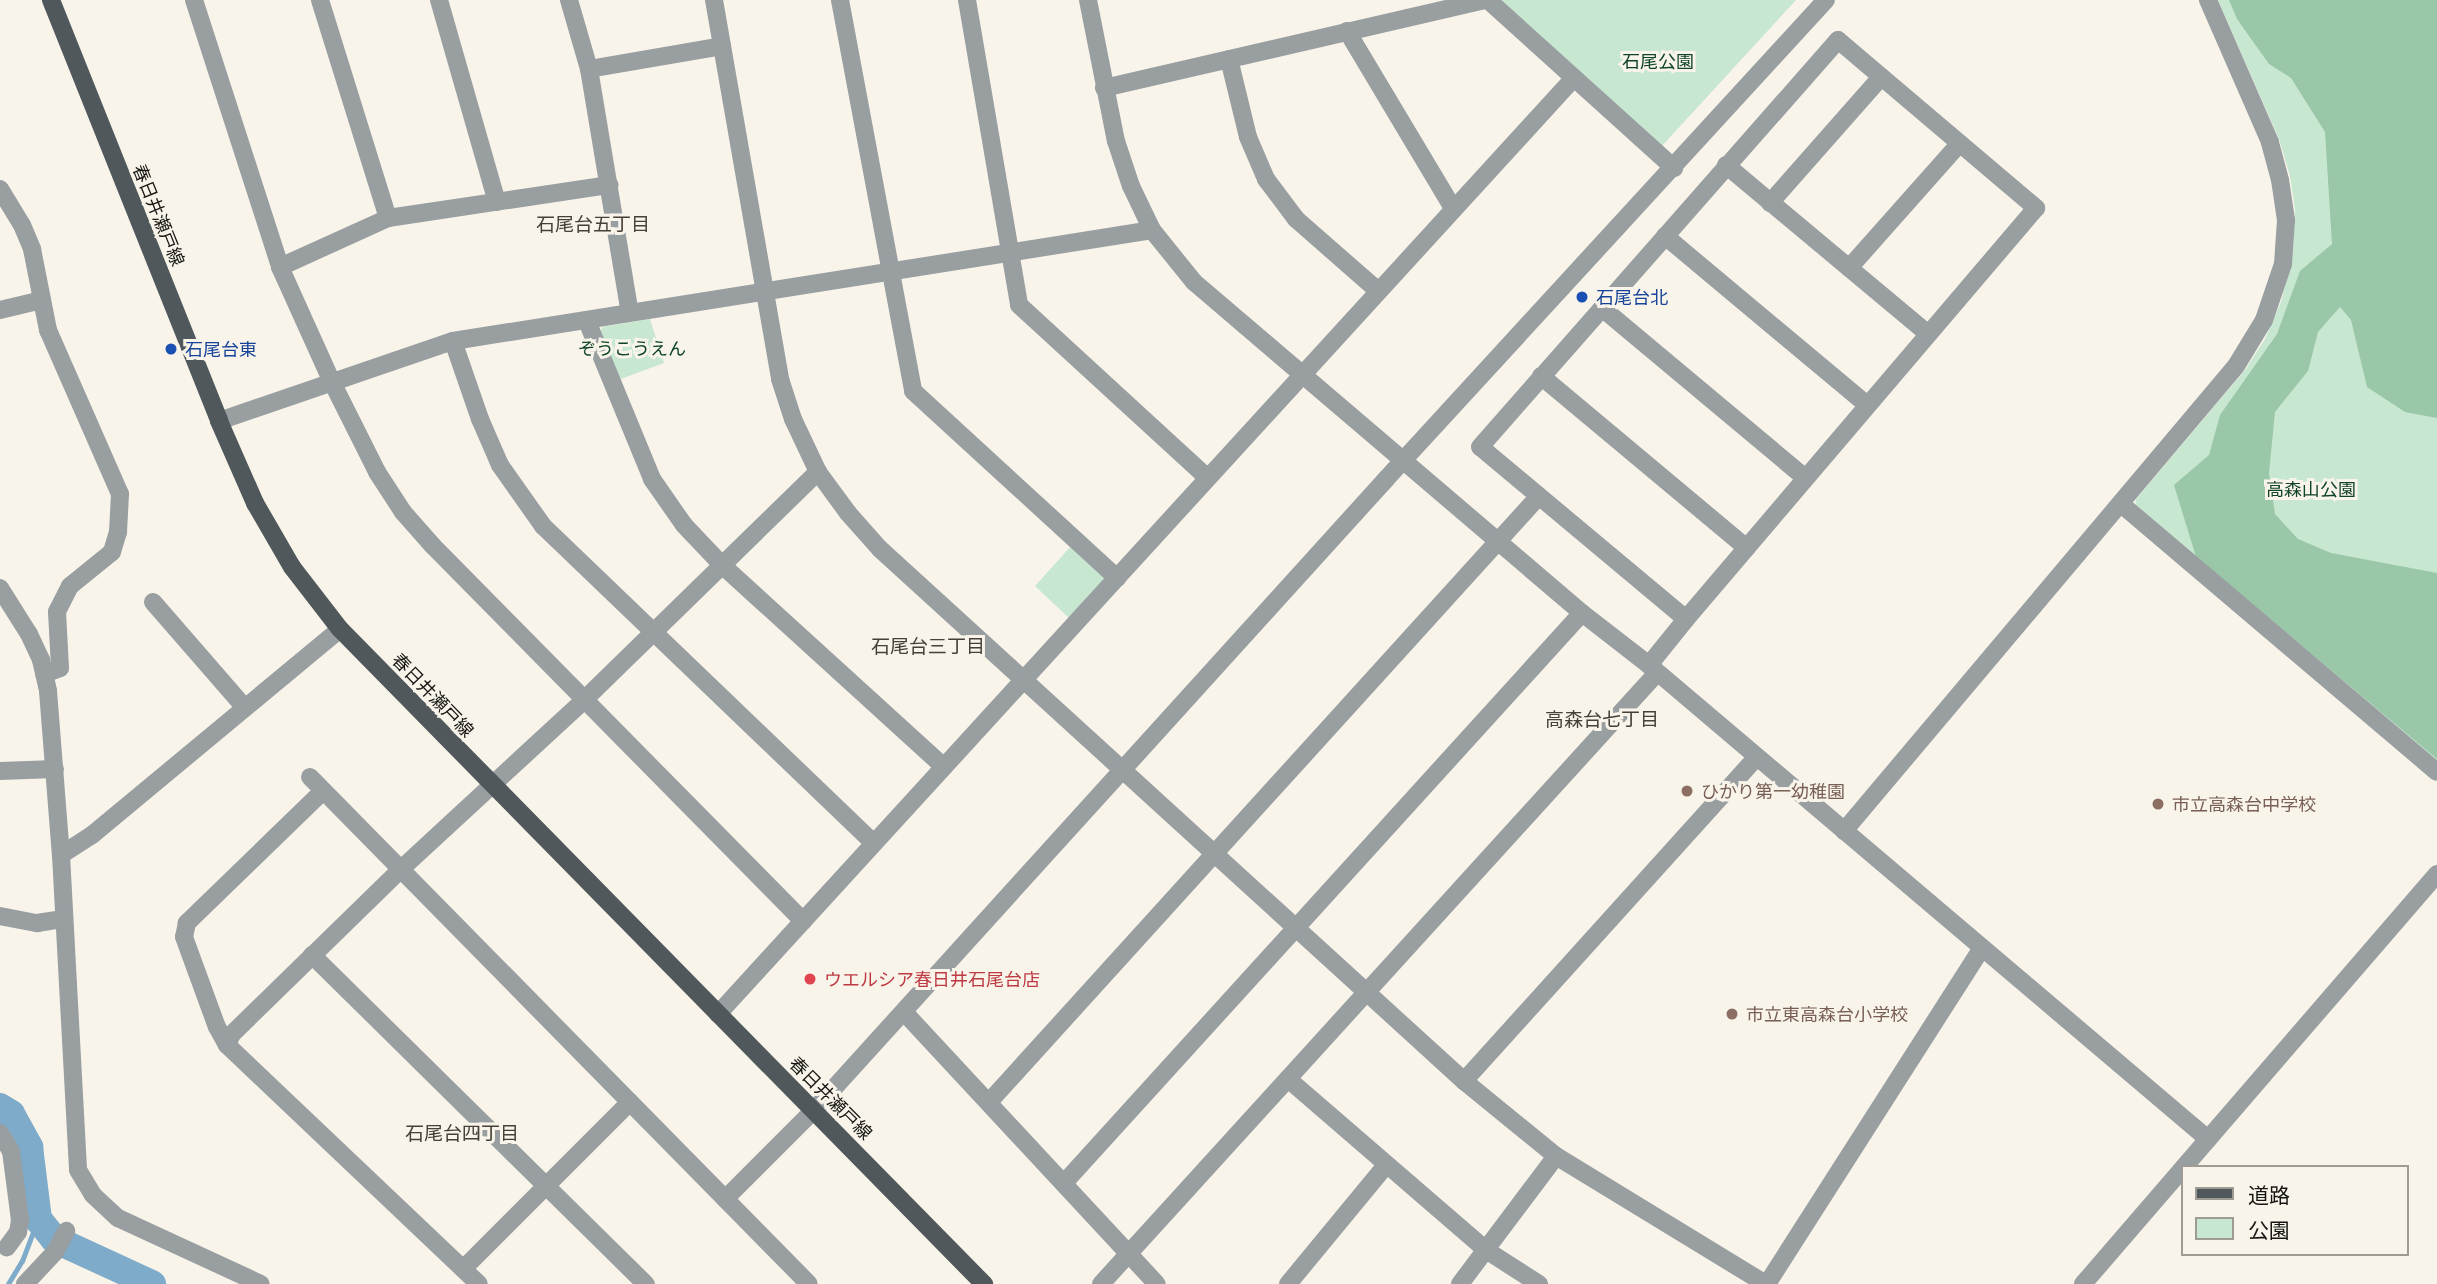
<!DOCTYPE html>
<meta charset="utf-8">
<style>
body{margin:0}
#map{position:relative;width:2437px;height:1284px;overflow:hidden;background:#f8f4ea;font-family:Ubuntu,"Noto Sans JP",sans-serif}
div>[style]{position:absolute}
.green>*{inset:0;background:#c8e7d0}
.forest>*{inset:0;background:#9ac7a7}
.stream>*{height:4.5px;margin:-2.25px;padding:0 2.25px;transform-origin:2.25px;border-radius:2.25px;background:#7dabc9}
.river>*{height:28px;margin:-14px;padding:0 14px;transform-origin:14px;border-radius:14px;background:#7dabc9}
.minor>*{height:18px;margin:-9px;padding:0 9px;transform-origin:9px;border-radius:9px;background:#999ea1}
.major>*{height:18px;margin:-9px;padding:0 9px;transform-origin:9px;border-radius:9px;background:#50585c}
.dots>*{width:19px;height:19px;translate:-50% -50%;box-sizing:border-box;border:4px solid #f8f4ea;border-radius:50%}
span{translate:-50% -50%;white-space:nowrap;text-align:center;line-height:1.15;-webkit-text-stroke:6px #f8f4ea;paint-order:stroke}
.park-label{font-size:18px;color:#0f4426}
.street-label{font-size:18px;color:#171612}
.transit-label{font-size:18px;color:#164399}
.left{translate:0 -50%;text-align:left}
.education-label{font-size:18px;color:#785e54}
.health-label{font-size:18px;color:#be3a42}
.neighbourhood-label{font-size:19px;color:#454139}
.legend{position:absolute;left:2181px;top:1165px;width:228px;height:91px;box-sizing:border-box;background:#f8f4ea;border:2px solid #9e9b94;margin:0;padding:9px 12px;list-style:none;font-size:21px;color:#171612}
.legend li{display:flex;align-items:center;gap:14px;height:35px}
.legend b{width:35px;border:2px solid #9e9b94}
</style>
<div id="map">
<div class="green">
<i style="clip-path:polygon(1498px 0,1796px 0,1661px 147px)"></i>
<i style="clip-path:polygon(2218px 0,2437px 0,2437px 762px,2135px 508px,2136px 499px,2245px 370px,2265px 339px,2281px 302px,2293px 252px,2295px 210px,2290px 176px,2279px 139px)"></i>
<i style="clip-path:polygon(650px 319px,664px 363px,618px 380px,599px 332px,603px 327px)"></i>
<i style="clip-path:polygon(1072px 545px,1104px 574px,1104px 580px,1069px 618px,1035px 586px)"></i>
</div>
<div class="forest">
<i style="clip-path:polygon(2229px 0,2437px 0,2437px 418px,2405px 412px,2367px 387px,2351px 320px,2340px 307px,2318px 332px,2308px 371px,2275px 412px,2269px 473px,2275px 514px,2298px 539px,2331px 553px,2437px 573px,2437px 759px,2196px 557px,2174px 485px,2209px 455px,2220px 415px,2277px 334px,2300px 271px,2332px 244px,2325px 132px,2291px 78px,2269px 64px,2237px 19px)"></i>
</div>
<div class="stream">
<i style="left:8px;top:1284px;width:27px;rotate:-59deg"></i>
<i style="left:22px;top:1261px;width:45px;rotate:-69.1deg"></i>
</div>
<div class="river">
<i style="left:0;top:1107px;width:13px;rotate:32deg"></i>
<i style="left:11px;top:1114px;width:38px;rotate:61deg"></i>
<i style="left:29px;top:1147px;width:73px;rotate:82.9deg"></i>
<i style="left:38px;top:1219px;width:26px;rotate:51deg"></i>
<i style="left:54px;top:1239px;width:108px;rotate:24.7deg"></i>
</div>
<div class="minor">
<i style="left:194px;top:0;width:281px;rotate:72.1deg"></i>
<i style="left:280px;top:267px;width:126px;rotate:65.7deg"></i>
<i style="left:332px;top:382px;width:101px;rotate:63.4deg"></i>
<i style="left:377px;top:472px;width:48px;rotate:57deg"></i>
<i style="left:403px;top:512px;width:45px;rotate:48.6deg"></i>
<i style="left:433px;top:546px;width:527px;rotate:45.38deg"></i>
<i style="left:320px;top:0;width:228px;rotate:72.7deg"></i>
<i style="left:439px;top:0;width:210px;rotate:74deg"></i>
<i style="left:569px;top:0;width:72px;rotate:73.8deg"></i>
<i style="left:589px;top:69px;width:247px;rotate:80.5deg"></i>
<i style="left:714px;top:0;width:385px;rotate:80.1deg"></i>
<i style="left:780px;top:379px;width:42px;rotate:72deg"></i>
<i style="left:793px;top:419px;width:59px;rotate:64.7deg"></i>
<i style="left:818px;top:472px;width:51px;rotate:53.8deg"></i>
<i style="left:848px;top:513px;width:48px;rotate:48.4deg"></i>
<i style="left:880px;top:549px;width:790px;rotate:42.33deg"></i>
<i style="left:1464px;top:1081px;width:119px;rotate:39.2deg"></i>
<i style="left:1556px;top:1156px;width:246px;rotate:31.4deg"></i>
<i style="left:840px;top:0;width:398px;rotate:79.4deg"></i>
<i style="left:913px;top:391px;width:277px;rotate:42.5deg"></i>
<i style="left:967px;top:0;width:309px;rotate:80.3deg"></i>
<i style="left:1019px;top:305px;width:255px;rotate:42.5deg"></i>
<i style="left:1088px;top:0;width:144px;rotate:78.8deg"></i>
<i style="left:1116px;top:141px;width:47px;rotate:71.6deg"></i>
<i style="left:1131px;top:186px;width:49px;rotate:64.5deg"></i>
<i style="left:1152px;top:230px;width:67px;rotate:51.1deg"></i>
<i style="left:1194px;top:282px;width:510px;rotate:40.47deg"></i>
<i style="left:1582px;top:613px;width:85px;rotate:37.8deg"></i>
<i style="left:1649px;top:665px;width:733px;rotate:40.3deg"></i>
<i style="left:1488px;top:0;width:251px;rotate:42.1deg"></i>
<i style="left:1347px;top:31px;width:206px;rotate:59.1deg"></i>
<i style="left:1838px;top:40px;width:260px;rotate:40.3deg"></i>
<i style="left:2036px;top:208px;width:540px;rotate:130.42deg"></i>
<i style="left:1686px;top:619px;width:268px;rotate:-140.1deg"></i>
<i style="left:1480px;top:447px;width:542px;rotate:-48.66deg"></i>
<i style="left:1229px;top:59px;width:80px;rotate:76.3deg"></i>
<i style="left:1248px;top:137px;width:46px;rotate:66.8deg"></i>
<i style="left:1266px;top:179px;width:50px;rotate:53.1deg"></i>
<i style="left:1296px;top:219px;width:108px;rotate:41.2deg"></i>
<i style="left:589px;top:69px;width:135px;rotate:-9.8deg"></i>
<i style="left:1104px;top:88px;width:390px;rotate:-13deg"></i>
<i style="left:1726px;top:165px;width:263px;rotate:39.9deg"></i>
<i style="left:0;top:189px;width:42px;rotate:58.6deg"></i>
<i style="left:22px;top:225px;width:26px;rotate:67deg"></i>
<i style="left:32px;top:249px;width:83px;rotate:78.8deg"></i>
<i style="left:48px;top:330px;width:179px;rotate:66.3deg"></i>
<i style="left:120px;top:494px;width:38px;rotate:93deg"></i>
<i style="left:118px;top:532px;width:21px;rotate:107deg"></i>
<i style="left:112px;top:552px;width:54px;rotate:141deg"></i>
<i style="left:70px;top:586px;width:29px;rotate:117deg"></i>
<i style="left:57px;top:612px;width:56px;rotate:86.9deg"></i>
<i style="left:60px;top:668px;width:17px;rotate:159deg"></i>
<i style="left:1770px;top:203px;width:168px;rotate:-48.6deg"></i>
<i style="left:1665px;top:236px;width:263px;rotate:39.9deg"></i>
<i style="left:280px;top:267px;width:119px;rotate:-24.4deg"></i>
<i style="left:388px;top:218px;width:224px;rotate:-8.5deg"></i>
<i style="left:1849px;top:268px;width:166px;rotate:-48.4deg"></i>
<i style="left:1602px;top:308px;width:265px;rotate:39.9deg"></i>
<i style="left:0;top:310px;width:43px;rotate:-13.4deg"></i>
<i style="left:587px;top:321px;width:171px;rotate:67.6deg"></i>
<i style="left:652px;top:479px;width:56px;rotate:55.2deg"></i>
<i style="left:684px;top:525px;width:55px;rotate:46.5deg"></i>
<i style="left:722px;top:565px;width:300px;rotate:42.3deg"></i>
<i style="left:453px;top:341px;width:83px;rotate:70.9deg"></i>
<i style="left:480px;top:419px;width:50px;rotate:66.5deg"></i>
<i style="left:500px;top:465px;width:75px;rotate:54.8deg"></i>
<i style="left:543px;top:526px;width:458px;rotate:43.8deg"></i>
<i style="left:1541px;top:376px;width:268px;rotate:39.9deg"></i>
<i style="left:219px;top:421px;width:247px;rotate:-18.9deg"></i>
<i style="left:453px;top:341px;width:708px;rotate:-9.02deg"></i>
<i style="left:2121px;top:504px;width:414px;rotate:40.3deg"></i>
<i style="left:0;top:588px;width:54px;rotate:57.8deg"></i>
<i style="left:29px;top:634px;width:29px;rotate:65deg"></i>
<i style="left:41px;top:660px;width:32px;rotate:77deg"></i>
<i style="left:48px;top:691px;width:165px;rotate:85.5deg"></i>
<i style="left:61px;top:855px;width:315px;rotate:86.9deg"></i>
<i style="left:78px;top:1170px;width:29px;rotate:59deg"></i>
<i style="left:93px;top:1195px;width:34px;rotate:43deg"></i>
<i style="left:118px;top:1218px;width:157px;rotate:24.8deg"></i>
<i style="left:153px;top:602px;width:140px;rotate:49deg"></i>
<i style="left:1649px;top:665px;width:59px;rotate:-51.2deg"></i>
<i style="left:0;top:771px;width:55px;rotate:-2.1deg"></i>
<i style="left:310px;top:777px;width:711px;rotate:45.46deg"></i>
<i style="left:323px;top:791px;width:190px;rotate:135.9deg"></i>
<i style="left:187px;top:923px;width:14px;rotate:102deg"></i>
<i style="left:184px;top:937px;width:96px;rotate:69.9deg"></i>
<i style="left:217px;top:1027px;width:21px;rotate:61deg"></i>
<i style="left:227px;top:1045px;width:347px;rotate:43.5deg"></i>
<i style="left:1844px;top:831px;width:608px;rotate:-49.87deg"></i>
<i style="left:2236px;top:366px;width:54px;rotate:-58.7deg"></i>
<i style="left:2264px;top:320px;width:59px;rotate:-71.3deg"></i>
<i style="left:2283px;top:264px;width:44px;rotate:-86.1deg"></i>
<i style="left:2286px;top:220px;width:40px;rotate:-98.5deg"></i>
<i style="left:2280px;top:180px;width:39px;rotate:-105deg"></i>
<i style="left:2270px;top:142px;width:155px;rotate:-113.6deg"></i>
<i style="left:61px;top:855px;width:37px;rotate:-33deg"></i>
<i style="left:92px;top:835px;width:322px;rotate:-39.7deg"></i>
<i style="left:0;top:916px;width:38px;rotate:11deg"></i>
<i style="left:37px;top:923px;width:25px;rotate:-9deg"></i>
<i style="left:312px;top:955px;width:469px;rotate:44.6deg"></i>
<i style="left:904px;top:1012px;width:371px;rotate:47.1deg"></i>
<i style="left:718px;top:1014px;width:1268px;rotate:-47.56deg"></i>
<i style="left:227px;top:1045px;width:12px;rotate:-66deg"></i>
<i style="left:232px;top:1034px;width:235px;rotate:-44.3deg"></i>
<i style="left:400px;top:870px;width:251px;rotate:-42.7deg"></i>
<i style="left:584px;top:700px;width:327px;rotate:-44.3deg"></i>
<i style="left:1288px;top:1079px;width:262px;rotate:40.8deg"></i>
<i style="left:1486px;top:1250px;width:63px;rotate:32.7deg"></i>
<i style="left:1464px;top:1081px;width:435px;rotate:-47.9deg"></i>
<i style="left:989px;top:1102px;width:818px;rotate:-47.77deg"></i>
<i style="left:0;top:1133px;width:21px;rotate:59deg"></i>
<i style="left:11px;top:1151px;width:70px;rotate:82.6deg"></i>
<i style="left:20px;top:1220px;width:12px;rotate:99deg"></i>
<i style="left:18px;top:1232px;width:19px;rotate:126deg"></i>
<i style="left:2184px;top:1167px;width:387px;rotate:-49.2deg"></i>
<i style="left:1064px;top:1183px;width:770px;rotate:-47.74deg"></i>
<i style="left:725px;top:1199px;width:126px;rotate:-45deg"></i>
<i style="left:814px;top:1110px;width:853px;rotate:-47.8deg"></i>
<i style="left:1387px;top:478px;width:649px;rotate:-47.44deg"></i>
<i style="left:463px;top:1269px;width:236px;rotate:-45deg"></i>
<i style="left:25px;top:1284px;width:44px;rotate:-46.8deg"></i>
<i style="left:55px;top:1252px;width:24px;rotate:-62deg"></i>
<i style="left:1101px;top:1284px;width:826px;rotate:-47.7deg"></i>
<i style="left:1288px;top:1284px;width:154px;rotate:-50.5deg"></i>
<i style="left:1460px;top:1284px;width:160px;rotate:-53.1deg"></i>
<i style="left:1767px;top:1284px;width:399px;rotate:-57.4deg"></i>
<i style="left:2083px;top:1284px;width:153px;rotate:-49.2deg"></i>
</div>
<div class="major">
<i style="left:51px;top:0;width:453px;rotate:68.2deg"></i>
<i style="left:219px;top:421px;width:90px;rotate:66.3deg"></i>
<i style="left:255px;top:503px;width:74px;rotate:60deg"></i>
<i style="left:292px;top:567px;width:78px;rotate:52.3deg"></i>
<i style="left:340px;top:629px;width:919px;rotate:45.49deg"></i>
</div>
<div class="dots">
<i style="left:1582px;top:297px;background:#1a4fb4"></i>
<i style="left:171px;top:349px;background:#1a4fb4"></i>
<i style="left:1687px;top:791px;background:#8d6e63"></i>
<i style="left:2158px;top:804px;background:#8d6e63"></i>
<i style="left:810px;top:979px;background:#e0444e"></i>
<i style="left:1732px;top:1014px;background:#8d6e63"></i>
</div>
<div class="park-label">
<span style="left:1658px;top:61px">石尾公園</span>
<span style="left:632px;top:348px">ぞうこうえん</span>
<span style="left:2311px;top:489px">高森山公園</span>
</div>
<div class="street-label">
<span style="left:159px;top:215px;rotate:68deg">春日井瀬戸線</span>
<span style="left:433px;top:695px;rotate:46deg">春日井瀬戸線</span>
<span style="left:831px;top:1098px;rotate:45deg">春日井瀬戸線</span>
</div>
<div class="transit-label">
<span class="left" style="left:1596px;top:297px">石尾台北</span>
<span class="left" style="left:185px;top:349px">石尾台東</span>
</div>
<div class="education-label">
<span class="left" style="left:1701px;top:791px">ひかり第一幼稚園</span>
<span class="left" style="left:2172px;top:804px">市立高森台中学校</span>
<span class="left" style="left:1746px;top:1014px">市立東高森台小学校</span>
</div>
<div class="health-label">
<span class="left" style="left:824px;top:979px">ウエルシア春日井石尾台店</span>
</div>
<div class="neighbourhood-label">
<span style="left:593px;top:225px">石尾台五丁目</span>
<span style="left:928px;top:647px">石尾台三丁目</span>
<span style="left:1602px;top:720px">高森台七丁目</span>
<span style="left:462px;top:1134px">石尾台四丁目</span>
</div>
<ul class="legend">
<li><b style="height:9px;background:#50585c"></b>道路</li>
<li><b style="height:19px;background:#c8e7d0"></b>公園</li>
</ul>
</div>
